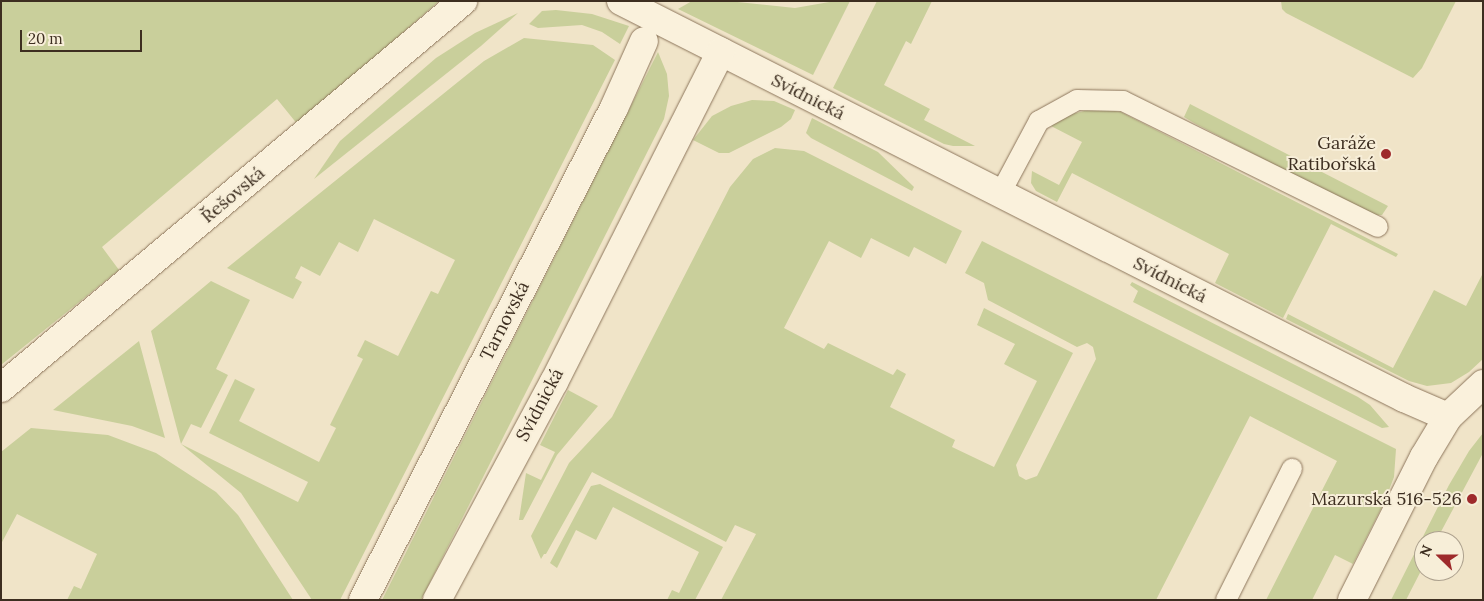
<!DOCTYPE html>
<meta charset="utf-8">
<style>
body{margin:0}
#map{position:relative;width:1484px;height:601px;overflow:hidden;background:#f0e4c8;font-family:Lora,serif}
div>[style]{position:absolute}
.green>*{inset:0;background:#c9cf9b}
.roads{filter:drop-shadow(0 0 1px #8d765c) drop-shadow(0 0 1px #8d765c)}
.service>*{height:20px;margin:-10px;padding:0 10px;transform-origin:10px;border-radius:10px;background:#faf1dc}
.pedestrian>*{height:28px;margin:-14px;padding:0 14px;transform-origin:14px;border-radius:14px;background:#faf1dc}
.minor>*{height:28px;margin:-14px;padding:0 14px;transform-origin:14px;border-radius:14px;background:#faf1dc}
.dots>*{width:14px;height:14px;translate:-50% -50%;box-sizing:border-box;border:2px solid #f7eed8;border-radius:50%}
span{translate:-50% -50%;white-space:nowrap;text-align:center;line-height:1.15;-webkit-text-stroke:4px #f7eed8;paint-order:stroke}
.street-label{font-size:18px;color:#3d2e20}
.poi-label{font-size:18px;color:#3d2e20}
.right{translate:-100% -50%;text-align:right}
.frame{position:absolute;inset:0;border:2px solid #3d2e20;pointer-events:none}
.north{position:absolute;left:1414px;top:531px;width:50px;height:50px;box-sizing:border-box;background:#f7eed8;border:1px solid #ada18e;border-radius:50%;rotate:292deg;font-size:14px;font-weight:700;line-height:20px;text-align:center;color:#3d2e20}
.north::after{content:'';display:block;margin:auto;width:18px;height:22px;background:#9e2a2b;clip-path:polygon(50% 0,100% 100%,50% 72%,0 100%)}
.scale{position:absolute;left:20px;top:30px;width:122px;height:22px;box-sizing:border-box;border:2px solid #3d2e20;border-top:0;padding-left:6px;font-size:15px;line-height:18px;white-space:nowrap;color:#3d2e20;-webkit-text-stroke:4px #f7eed8;paint-order:stroke}
</style>
<div id="map">
<div class="green">
<i style="clip-path:polygon(1px 1px,439px 1px,298px 125px,277px 99px,102px 247px,119px 270px,1px 365px)"></i>
<i style="clip-path:polygon(692px 1px,728px 1px,795px 8px,835px 1px,850px 1px,813px 75px,678px 9px)"></i>
<i style="clip-path:polygon(877px 1px,932px 1px,911px 44px,906px 41px,884px 85px,930px 109px,924px 120px,975px 146px,953px 146px,944px 144px,833px 88px)"></i>
<i style="clip-path:polygon(1281px 1px,1456px 1px,1422px 68px,1413px 78px,1286px 13px,1282px 9px)"></i>
<i style="clip-path:polygon(556px 10px,592px 14px,629px 26px,620px 44px,602px 32px,582px 25px,538px 28px,529px 24px,542px 11px)"></i>
<i style="clip-path:polygon(518px 13px,481px 46px,314px 179px,340px 141px,436px 58px,475px 33px)"></i>
<i style="clip-path:polygon(524px 38px,593px 45px,615px 60px,340px 600px,312px 600px,241px 493px,181px 444px,151px 331px,211px 281px,250px 300px,216px 369px,228px 375px,201px 428px,191px 424px,181px 444px,298px 502px,308px 482px,209px 433px,235px 379px,255px 389px,239px 421px,319px 462px,336px 428px,330px 425px,363px 359px,357px 356px,365px 340px,398px 356px,431px 291px,438px 294px,455px 260px,374px 219px,358px 252px,339px 242px,320px 276px,301px 266px,295px 278px,302px 282px,293px 299px,227px 268px,484px 61px)"></i>
<i style="clip-path:polygon(658px 52px,667px 74px,669px 96px,664px 119px,421px 600px,382px 600px)"></i>
<i style="clip-path:polygon(752px 100px,774px 101px,795px 110px,791px 119px,781px 127px,729px 153px,719px 153px,693px 140px,712px 116px,731px 106px)"></i>
<i style="clip-path:polygon(1190px 104px,1388px 206px,1382px 215px,1371px 215px,1194px 123px,1184px 117px)"></i>
<i style="clip-path:polygon(1096px 108px,1121px 112px,1398px 254px,1396px 257px,1331px 224px,1283px 318px,1215px 283px,1229px 254px,1072px 173px,1057px 202px,1036px 191px,1031px 183px,1032px 171px,1059px 185px,1082px 142px,1051px 126px,1064px 116px)"></i>
<i style="clip-path:polygon(812px 118px,878px 152px,914px 187px,912px 191px,811px 138px,806px 133px)"></i>
<i style="clip-path:polygon(775px 148px,804px 151px,962px 231px,946px 264px,914px 247px,909px 257px,871px 238px,861px 258px,829px 241px,784px 328px,824px 349px,828px 343px,893px 375px,897px 369px,906px 374px,890px 407px,955px 440px,952px 447px,994px 467px,1037px 381px,1004px 364px,1015px 344px,977px 325px,984px 308px,1073px 353px,1016px 465px,1019px 476px,1026px 480px,1037px 476px,1096px 359px,1093px 347px,1087px 343px,1077px 347px,988px 300px,984px 283px,965px 273px,982px 241px,1396px 449px,1394px 477px,1384px 503px,1353px 564px,1335px 555px,1312px 600px,1266px 600px,1337px 461px,1250px 416px,1156px 600px,721px 600px,756px 534px,735px 525px,726px 542px,592px 472px,546px 554px,544px 554px,541px 559px,531px 536px,569px 463px,612px 417px,730px 187px,753px 159px)"></i>
<i style="clip-path:polygon(1483px 273px,1483px 359px,1469px 372px,1451px 383px,1427px 386px,1409px 381px,1286px 319px,1288px 314px,1393px 368px,1434px 290px,1466px 306px)"></i>
<i style="clip-path:polygon(1132px 282px,1358px 397px,1370px 405px,1389px 427px,1382px 428px,1133px 302px,1138px 291px,1130px 285px)"></i>
<i style="clip-path:polygon(139px 341px,165px 438px,132px 426px,53px 410px)"></i>
<i style="clip-path:polygon(568px 390px,598px 406px,557px 455px,523px 520px,519px 520px,526px 473px,541px 480px,555px 452px,540px 445px)"></i>
<i style="clip-path:polygon(31px 428px,108px 435px,156px 453px,216px 492px,238px 515px,293px 600px,67px 600px,74px 586px,81px 589px,97px 554px,17px 514px,1px 544px,1px 452px)"></i>
<i style="clip-path:polygon(1483px 433px,1483px 453px,1436px 541px,1424px 541px,1424px 565px,1406px 600px,1391px 600px,1449px 485px,1469px 451px)"></i>
<i style="clip-path:polygon(600px 484px,723px 547px,695px 600px,667px 600px,672px 590px,679px 593px,699px 552px,613px 507px,596px 540px,576px 530px,557px 568px,550px 563px,591px 486px)"></i>
</div>
<div class="roads">
<div class="service">
<i style="left:1000px;top:194px;width:83px;rotate:-61.9deg"></i>
<i style="left:1039px;top:121px;width:43px;rotate:-28.9deg"></i>
<i style="left:1077px;top:100px;width:46px;rotate:1.2deg"></i>
<i style="left:1123px;top:101px;width:284px;rotate:26.3deg"></i>
<i style="left:1226px;top:600px;width:147px;rotate:-63.3deg"></i>
</div>
<div class="pedestrian">
<i style="left:363px;top:600px;width:552px;rotate:-62.97deg"></i>
<i style="left:614px;top:108px;width:73px;rotate:-65.9deg"></i>
</div>
<div class="minor">
<i style="left:621px;top:1px;width:878px;rotate:26.89deg"></i>
<i style="left:1404px;top:398px;width:48px;rotate:23.4deg"></i>
<i style="left:1px;top:388px;width:603px;rotate:-39.95deg"></i>
<i style="left:437px;top:600px;width:247px;rotate:-61.8deg"></i>
<i style="left:554px;top:382px;width:370px;rotate:-63.2deg"></i>
<i style="left:1352px;top:600px;width:160px;rotate:-63.3deg"></i>
<i style="left:1424px;top:457px;width:47px;rotate:-59deg"></i>
<i style="left:1448px;top:417px;width:48px;rotate:-43.3deg"></i>
</div>
</div>
<div class="dots">
<i style="left:1386px;top:154px;background:#9e2a2b"></i>
<i style="left:1472px;top:499px;background:#9e2a2b"></i>
</div>
<div class="street-label">
<span style="left:808px;top:97px;rotate:27deg">Svídnická</span>
<span style="left:233px;top:195px;rotate:-40deg">Řešovská</span>
<span style="left:1170px;top:280px;rotate:27deg">Svídnická</span>
<span style="left:505px;top:321px;rotate:-63deg">Tarnovská</span>
<span style="left:540px;top:405px;rotate:-62deg">Svídnická</span>
</div>
<div class="poi-label">
<span class="right" style="left:1376px;top:154px">Garáže<br>Ratibořská</span>
<span class="right" style="left:1462px;top:499px">Mazurská 516-526</span>
</div>
<div class="frame"></div>
<div class="north">N</div>
<div class="scale">20 m</div>
</div>
